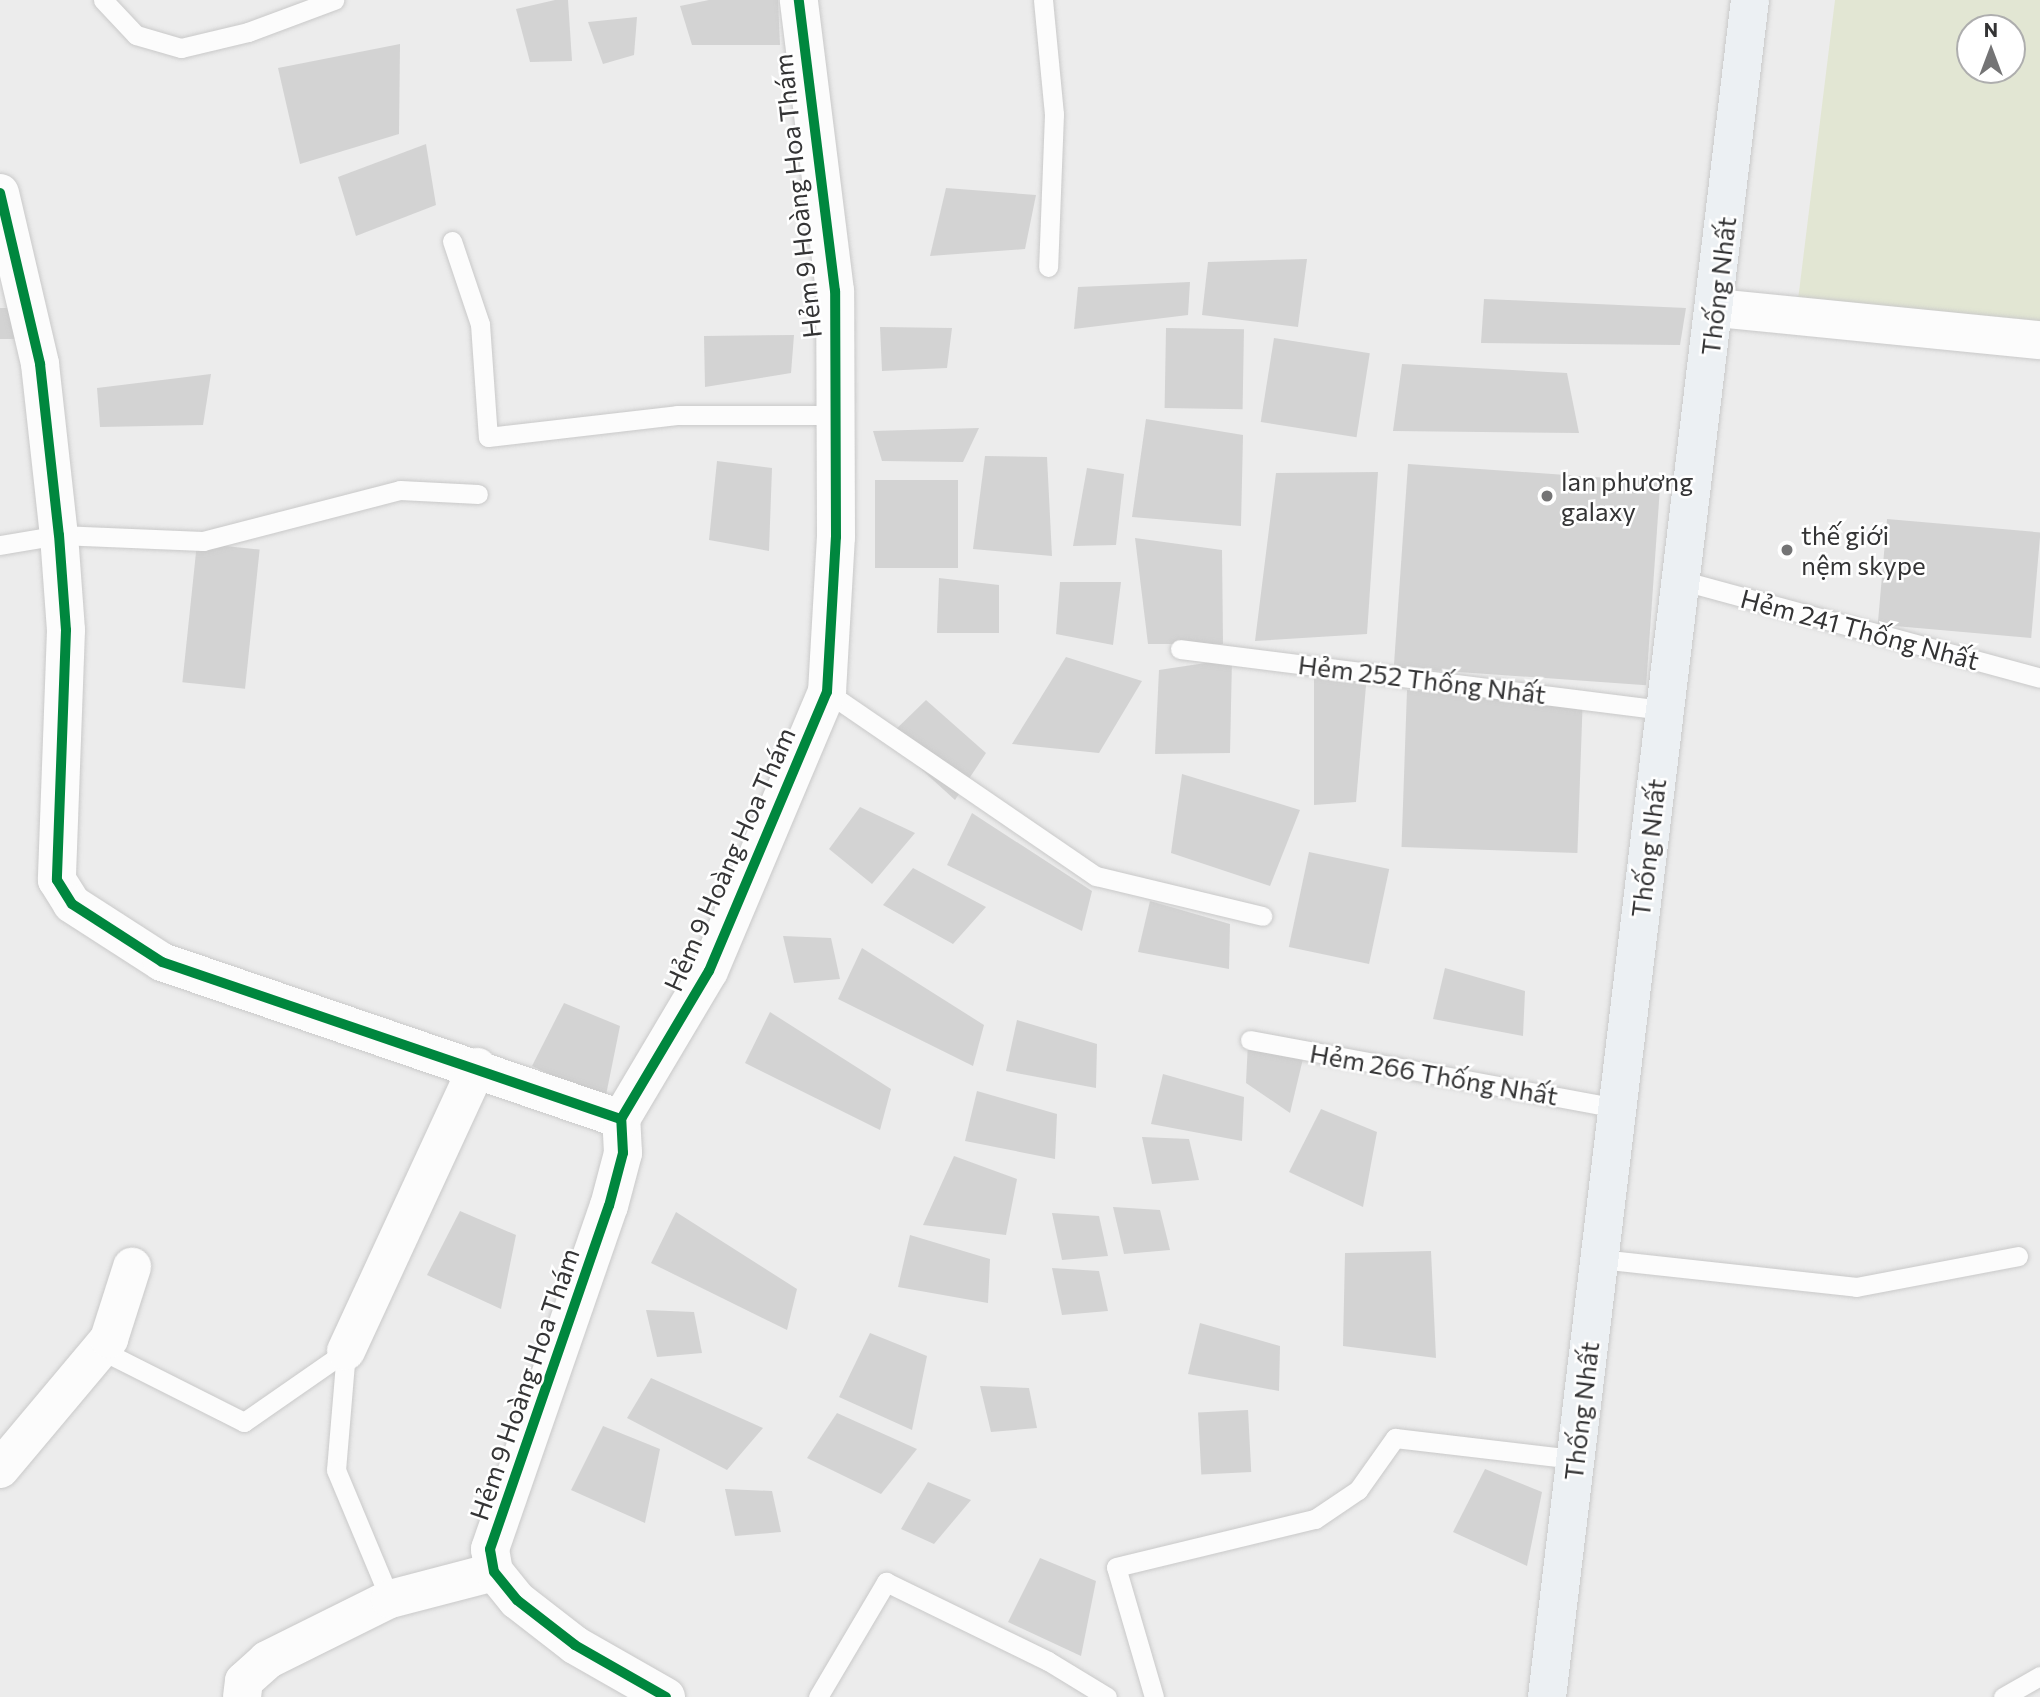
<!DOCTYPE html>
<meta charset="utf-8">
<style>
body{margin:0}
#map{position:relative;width:2040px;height:1697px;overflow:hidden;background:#ececec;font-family:Commissioner,sans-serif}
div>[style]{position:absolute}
.green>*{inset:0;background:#e2e6d3}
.building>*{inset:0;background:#d3d3d3;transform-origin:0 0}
.roads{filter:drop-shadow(0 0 2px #c9c9c9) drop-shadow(0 0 2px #c9c9c9)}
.lane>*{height:19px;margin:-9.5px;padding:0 9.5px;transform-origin:9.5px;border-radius:9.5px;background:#fcfcfc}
.street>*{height:38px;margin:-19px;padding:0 19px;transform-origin:19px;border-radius:19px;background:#fcfcfc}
.primary>*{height:38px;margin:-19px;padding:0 19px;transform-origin:19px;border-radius:19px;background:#ecf0f3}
.cycleway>*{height:10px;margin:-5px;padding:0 5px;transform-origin:5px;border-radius:5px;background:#00873e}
.dots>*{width:19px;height:19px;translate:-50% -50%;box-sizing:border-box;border:4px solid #fff;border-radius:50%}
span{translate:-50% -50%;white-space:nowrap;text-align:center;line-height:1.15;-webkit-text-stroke:5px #fff;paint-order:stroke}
.street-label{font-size:26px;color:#343435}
.poi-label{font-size:26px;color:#343435}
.left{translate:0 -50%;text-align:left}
.north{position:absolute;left:1956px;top:14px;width:70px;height:70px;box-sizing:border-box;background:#fff;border:2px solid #aeaeae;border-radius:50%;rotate:0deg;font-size:19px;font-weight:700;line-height:28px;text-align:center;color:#343435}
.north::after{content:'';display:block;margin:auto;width:24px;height:32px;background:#747475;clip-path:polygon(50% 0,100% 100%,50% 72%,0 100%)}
</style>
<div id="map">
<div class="green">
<i style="clip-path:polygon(evenodd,1835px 0,2040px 0,2040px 328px,1798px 300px,1835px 0,1970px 28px,2012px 28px,2012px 70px,1970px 70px,1970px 28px)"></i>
</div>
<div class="building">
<i style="clip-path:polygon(555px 0,568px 0,572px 61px,530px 62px,516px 9px)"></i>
<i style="clip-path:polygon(709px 0,778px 0,780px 45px,692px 45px,680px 6px)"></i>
<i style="clip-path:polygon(637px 17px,634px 55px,603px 64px,588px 22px)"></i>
<i style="clip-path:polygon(400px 44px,399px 134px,300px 164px,278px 68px)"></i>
<i style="clip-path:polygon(426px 144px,436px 205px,356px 236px,338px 177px)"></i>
<i style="clip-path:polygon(946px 188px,1036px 195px,1025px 249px,930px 256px)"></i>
<i style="clip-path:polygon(1307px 259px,1298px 327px,1202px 315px,1208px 262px)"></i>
<i style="clip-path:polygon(1190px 282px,1188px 315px,1074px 329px,1078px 287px)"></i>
<i style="clip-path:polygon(1484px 299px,1686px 308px,1680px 345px,1481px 343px)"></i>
<i style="left:16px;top:308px;width:31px;height:16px;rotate:90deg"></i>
<i style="clip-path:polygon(880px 327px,952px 328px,947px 368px,882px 371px)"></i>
<i style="left:1166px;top:328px;width:78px;height:80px;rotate:1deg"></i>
<i style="clip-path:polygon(794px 335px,791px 373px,705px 387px,704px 336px)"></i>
<i style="left:1274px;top:338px;width:97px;height:85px;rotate:9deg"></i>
<i style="clip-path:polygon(1402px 364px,1567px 373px,1579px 433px,1393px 431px)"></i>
<i style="clip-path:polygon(211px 374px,203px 425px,100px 427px,97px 388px)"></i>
<i style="clip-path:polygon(1146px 419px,1243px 435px,1241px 526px,1132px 517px)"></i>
<i style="clip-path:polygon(979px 428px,963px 462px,882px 461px,873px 431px)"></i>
<i style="clip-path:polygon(985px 456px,1047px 457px,1052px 556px,973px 549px)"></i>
<i style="clip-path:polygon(717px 461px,772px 468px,769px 551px,709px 540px)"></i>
<i style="left:1408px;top:464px;width:253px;height:204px;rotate:4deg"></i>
<i style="clip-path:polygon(1087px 468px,1124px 474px,1116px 545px,1073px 546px)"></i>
<i style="clip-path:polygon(1378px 472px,1367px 634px,1255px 641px,1276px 473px)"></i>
<i style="left:875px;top:480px;width:83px;height:88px"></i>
<i style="left:1887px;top:519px;width:154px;height:106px;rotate:5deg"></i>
<i style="clip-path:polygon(1135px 538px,1222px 550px,1223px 644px,1148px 644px)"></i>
<i style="left:197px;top:543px;width:63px;height:140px;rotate:6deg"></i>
<i style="clip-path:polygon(939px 578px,999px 585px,999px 633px,937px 633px)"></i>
<i style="clip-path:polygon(1060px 582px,1121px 582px,1113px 645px,1056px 634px)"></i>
<i style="clip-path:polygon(1066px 657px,1142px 681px,1099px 753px,1012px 744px)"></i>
<i style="clip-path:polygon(1232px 659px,1230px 753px,1155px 754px,1159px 670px)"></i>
<i style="clip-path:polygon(1314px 674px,1367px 674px,1356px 802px,1314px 805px)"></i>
<i style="left:1407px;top:690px;width:176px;height:157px;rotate:2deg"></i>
<i style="clip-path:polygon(926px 700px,986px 753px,955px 800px,887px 738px)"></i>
<i style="clip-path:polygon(1182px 774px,1300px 810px,1270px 886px,1171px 853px)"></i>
<i style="clip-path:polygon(860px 807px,915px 833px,872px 884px,829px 849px)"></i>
<i style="clip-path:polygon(972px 813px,1092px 891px,1082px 931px,947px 865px)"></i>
<i style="left:1309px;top:852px;width:82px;height:97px;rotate:12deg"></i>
<i style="clip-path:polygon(913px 868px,986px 907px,953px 944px,883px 905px)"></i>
<i style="clip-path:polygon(1150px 901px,1230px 924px,1229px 969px,1138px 952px)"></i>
<i style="clip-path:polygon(783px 936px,831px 938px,840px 979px,794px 983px)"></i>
<i style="clip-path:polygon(862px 948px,984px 1025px,973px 1066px,838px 999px)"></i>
<i style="clip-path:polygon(1445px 968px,1525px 991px,1523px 1036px,1433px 1019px)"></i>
<i style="clip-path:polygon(564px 1003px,620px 1026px,605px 1100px,532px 1066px)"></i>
<i style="clip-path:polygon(770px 1012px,891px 1089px,880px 1130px,745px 1063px)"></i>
<i style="clip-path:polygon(1017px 1020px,1097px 1044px,1096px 1088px,1006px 1071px)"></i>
<i style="clip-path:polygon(1248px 1042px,1307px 1042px,1290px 1113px,1246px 1083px)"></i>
<i style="clip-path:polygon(1163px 1074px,1244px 1097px,1242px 1141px,1151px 1124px)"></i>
<i style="clip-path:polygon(977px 1091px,1057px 1114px,1055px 1159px,965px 1141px)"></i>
<i style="clip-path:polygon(1321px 1109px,1377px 1132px,1363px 1207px,1289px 1172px)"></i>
<i style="clip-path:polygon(1142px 1137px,1189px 1139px,1199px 1180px,1152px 1184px)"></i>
<i style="clip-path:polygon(954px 1156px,1017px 1179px,1006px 1235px,923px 1225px)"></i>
<i style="clip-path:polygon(1113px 1207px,1160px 1210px,1170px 1250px,1124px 1254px)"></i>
<i style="clip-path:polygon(460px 1211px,516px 1235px,501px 1309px,427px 1275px)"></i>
<i style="clip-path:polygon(676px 1212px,797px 1289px,787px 1330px,651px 1263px)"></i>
<i style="clip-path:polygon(1052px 1213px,1099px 1216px,1108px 1256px,1062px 1260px)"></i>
<i style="clip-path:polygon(910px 1235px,990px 1259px,988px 1303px,898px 1287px)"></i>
<i style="clip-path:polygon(1431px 1251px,1436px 1358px,1343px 1346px,1345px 1253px)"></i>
<i style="clip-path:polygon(1052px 1268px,1099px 1271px,1108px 1311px,1062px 1315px)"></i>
<i style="clip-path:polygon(646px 1310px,694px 1312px,702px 1353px,657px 1357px)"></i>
<i style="clip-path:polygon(1200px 1323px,1280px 1346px,1279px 1391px,1188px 1374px)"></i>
<i style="clip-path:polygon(870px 1333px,927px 1356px,912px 1430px,839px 1397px)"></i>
<i style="clip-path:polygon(651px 1378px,763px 1428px,727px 1470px,627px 1418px)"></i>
<i style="clip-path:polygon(980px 1386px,1029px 1388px,1037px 1428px,991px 1432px)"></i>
<i style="left:1248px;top:1410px;width:62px;height:50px;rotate:87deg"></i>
<i style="clip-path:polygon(837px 1413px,917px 1449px,881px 1494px,807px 1458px)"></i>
<i style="clip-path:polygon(603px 1426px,660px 1449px,645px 1523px,571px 1490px)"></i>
<i style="clip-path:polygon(1485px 1469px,1542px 1492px,1527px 1566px,1453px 1532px)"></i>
<i style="clip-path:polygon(928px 1482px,971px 1500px,934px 1544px,901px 1529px)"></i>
<i style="clip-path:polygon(725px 1489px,772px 1491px,781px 1532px,735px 1536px)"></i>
<i style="clip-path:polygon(1040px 1558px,1096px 1581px,1081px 1656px,1008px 1622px)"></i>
</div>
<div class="roads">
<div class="lane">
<i style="left:103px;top:0;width:48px;rotate:46.7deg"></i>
<i style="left:136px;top:35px;width:47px;rotate:16.1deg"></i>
<i style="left:181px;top:48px;width:69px;rotate:-13.4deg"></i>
<i style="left:248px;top:32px;width:92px;rotate:-20.4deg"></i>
<i style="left:1043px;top:0;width:115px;rotate:84.5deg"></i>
<i style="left:1054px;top:114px;width:153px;rotate:92.2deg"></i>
<i style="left:452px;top:241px;width:88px;rotate:71.4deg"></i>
<i style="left:480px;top:324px;width:113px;rotate:86deg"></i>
<i style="left:488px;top:437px;width:190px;rotate:-6.6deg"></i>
<i style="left:677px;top:415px;width:160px"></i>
<i style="left:0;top:545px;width:60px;rotate:-9.6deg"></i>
<i style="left:59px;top:535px;width:144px;rotate:2.4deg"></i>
<i style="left:203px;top:541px;width:203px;rotate:-14.5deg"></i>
<i style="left:400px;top:490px;width:78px;rotate:2.9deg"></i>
<i style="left:1680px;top:580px;width:373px;rotate:15.2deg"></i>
<i style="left:1180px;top:649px;width:488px;rotate:7.2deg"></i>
<i style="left:827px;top:692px;width:326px;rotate:34.4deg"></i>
<i style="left:1096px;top:876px;width:171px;rotate:13.5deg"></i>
<i style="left:1250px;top:1040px;width:374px;rotate:10.5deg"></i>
<i style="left:1600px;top:1259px;width:258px;rotate:6.2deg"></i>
<i style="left:1856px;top:1287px;width:165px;rotate:-10.8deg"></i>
<i style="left:101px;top:1350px;width:160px;rotate:26.7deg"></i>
<i style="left:244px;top:1422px;width:124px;rotate:-34.8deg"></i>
<i style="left:346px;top:1351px;width:119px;rotate:94.8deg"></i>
<i style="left:336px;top:1470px;width:140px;rotate:67.3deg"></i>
<i style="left:818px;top:1697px;width:134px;rotate:-59.4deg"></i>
<i style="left:886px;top:1582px;width:180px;rotate:26deg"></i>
<i style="left:1048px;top:1661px;width:69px;rotate:31.4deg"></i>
<i style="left:1154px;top:1697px;width:135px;rotate:-106.3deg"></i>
<i style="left:1116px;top:1567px;width:205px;rotate:-13.6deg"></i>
<i style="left:1315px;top:1519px;width:52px;rotate:-34deg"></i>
<i style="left:1358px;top:1490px;width:64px;rotate:-54.6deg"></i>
<i style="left:1395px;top:1438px;width:181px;rotate:6.7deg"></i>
<i style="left:2003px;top:1697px;width:43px;rotate:-29.6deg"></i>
</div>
<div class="street">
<i style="left:0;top:193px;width:176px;rotate:76.8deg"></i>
<i style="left:40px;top:364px;width:172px;rotate:83.7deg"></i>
<i style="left:59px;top:535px;width:95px;rotate:85.8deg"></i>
<i style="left:66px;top:630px;width:250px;rotate:92.1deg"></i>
<i style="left:57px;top:880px;width:28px;rotate:58deg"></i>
<i style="left:72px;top:904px;width:107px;rotate:32.8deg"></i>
<i style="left:162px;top:962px;width:485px;rotate:18.9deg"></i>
<i style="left:1717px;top:308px;width:325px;rotate:5.7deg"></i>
<i style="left:346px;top:1351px;width:313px;rotate:-65.2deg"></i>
<i style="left:0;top:1469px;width:170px;rotate:-50deg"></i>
<i style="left:109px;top:1339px;width:76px;rotate:-72.3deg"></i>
<i style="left:242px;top:1697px;width:16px;rotate:-83deg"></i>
<i style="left:244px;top:1681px;width:31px;rotate:-42deg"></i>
<i style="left:267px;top:1660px;width:137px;rotate:-26.4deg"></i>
<i style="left:390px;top:1599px;width:107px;rotate:-14.6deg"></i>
<i style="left:666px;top:1697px;width:105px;rotate:-150.3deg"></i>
<i style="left:575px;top:1645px;width:73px;rotate:-142.2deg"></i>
<i style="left:517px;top:1600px;width:36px;rotate:-129deg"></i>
<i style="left:494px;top:1572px;width:23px;rotate:-100deg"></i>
<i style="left:490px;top:1549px;width:363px;rotate:-70.9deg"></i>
<i style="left:609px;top:1206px;width:55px;rotate:-75.2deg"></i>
<i style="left:623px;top:1153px;width:34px;rotate:-93deg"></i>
<i style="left:621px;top:1119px;width:172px;rotate:-59.3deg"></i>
<i style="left:709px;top:971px;width:303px;rotate:-67.1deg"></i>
<i style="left:827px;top:692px;width:155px;rotate:-86.7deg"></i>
<i style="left:836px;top:537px;width:246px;rotate:-90.2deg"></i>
<i style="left:835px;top:291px;width:293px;rotate:-97.1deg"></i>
</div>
<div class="primary">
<i style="left:1547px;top:1697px;width:1709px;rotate:-83.18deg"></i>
</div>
</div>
<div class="cycleway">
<i style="left:0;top:193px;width:176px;rotate:76.8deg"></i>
<i style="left:40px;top:364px;width:172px;rotate:83.7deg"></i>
<i style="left:59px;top:535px;width:95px;rotate:85.8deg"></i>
<i style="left:66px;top:630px;width:250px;rotate:92.1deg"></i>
<i style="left:57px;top:880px;width:28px;rotate:58deg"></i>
<i style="left:72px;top:904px;width:107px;rotate:32.8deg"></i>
<i style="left:162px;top:962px;width:485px;rotate:18.9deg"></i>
<i style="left:666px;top:1697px;width:105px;rotate:-150.3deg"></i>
<i style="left:575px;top:1645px;width:73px;rotate:-142.2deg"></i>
<i style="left:517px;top:1600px;width:36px;rotate:-129deg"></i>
<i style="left:494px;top:1572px;width:23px;rotate:-100deg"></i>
<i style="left:490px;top:1549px;width:363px;rotate:-70.9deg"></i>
<i style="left:609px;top:1206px;width:55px;rotate:-75.2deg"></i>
<i style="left:623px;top:1153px;width:34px;rotate:-93deg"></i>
<i style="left:621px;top:1119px;width:172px;rotate:-59.3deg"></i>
<i style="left:709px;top:971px;width:303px;rotate:-67.1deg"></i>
<i style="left:827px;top:692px;width:155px;rotate:-86.7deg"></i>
<i style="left:836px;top:537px;width:246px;rotate:-90.2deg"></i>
<i style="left:835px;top:291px;width:293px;rotate:-97.1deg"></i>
</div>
<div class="dots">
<i style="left:1547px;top:496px;background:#747475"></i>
<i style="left:1787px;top:550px;background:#747475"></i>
</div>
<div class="street-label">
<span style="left:797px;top:196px;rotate:-96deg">Hẻm 9 Hoàng Hoa Thám</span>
<span style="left:1718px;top:286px;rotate:-83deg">Thống Nhất</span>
<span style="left:1860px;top:629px;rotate:15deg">Hẻm 241 Thống Nhất</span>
<span style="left:1422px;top:679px;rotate:7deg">Hẻm 252 Thống Nhất</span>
<span style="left:1648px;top:848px;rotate:-83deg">Thống Nhất</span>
<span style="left:729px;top:859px;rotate:-66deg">Hẻm 9 Hoàng Hoa Thám</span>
<span style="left:1434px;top:1074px;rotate:10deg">Hẻm 266 Thống Nhất</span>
<span style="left:524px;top:1384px;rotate:-71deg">Hẻm 9 Hoàng Hoa Thám</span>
<span style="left:1581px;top:1411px;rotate:-83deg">Thống Nhất</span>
</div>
<div class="poi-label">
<span class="left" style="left:1561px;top:496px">lan phương<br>galaxy</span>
<span class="left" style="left:1801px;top:550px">thế giới<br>nệm skype</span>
</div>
<div class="north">N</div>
</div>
